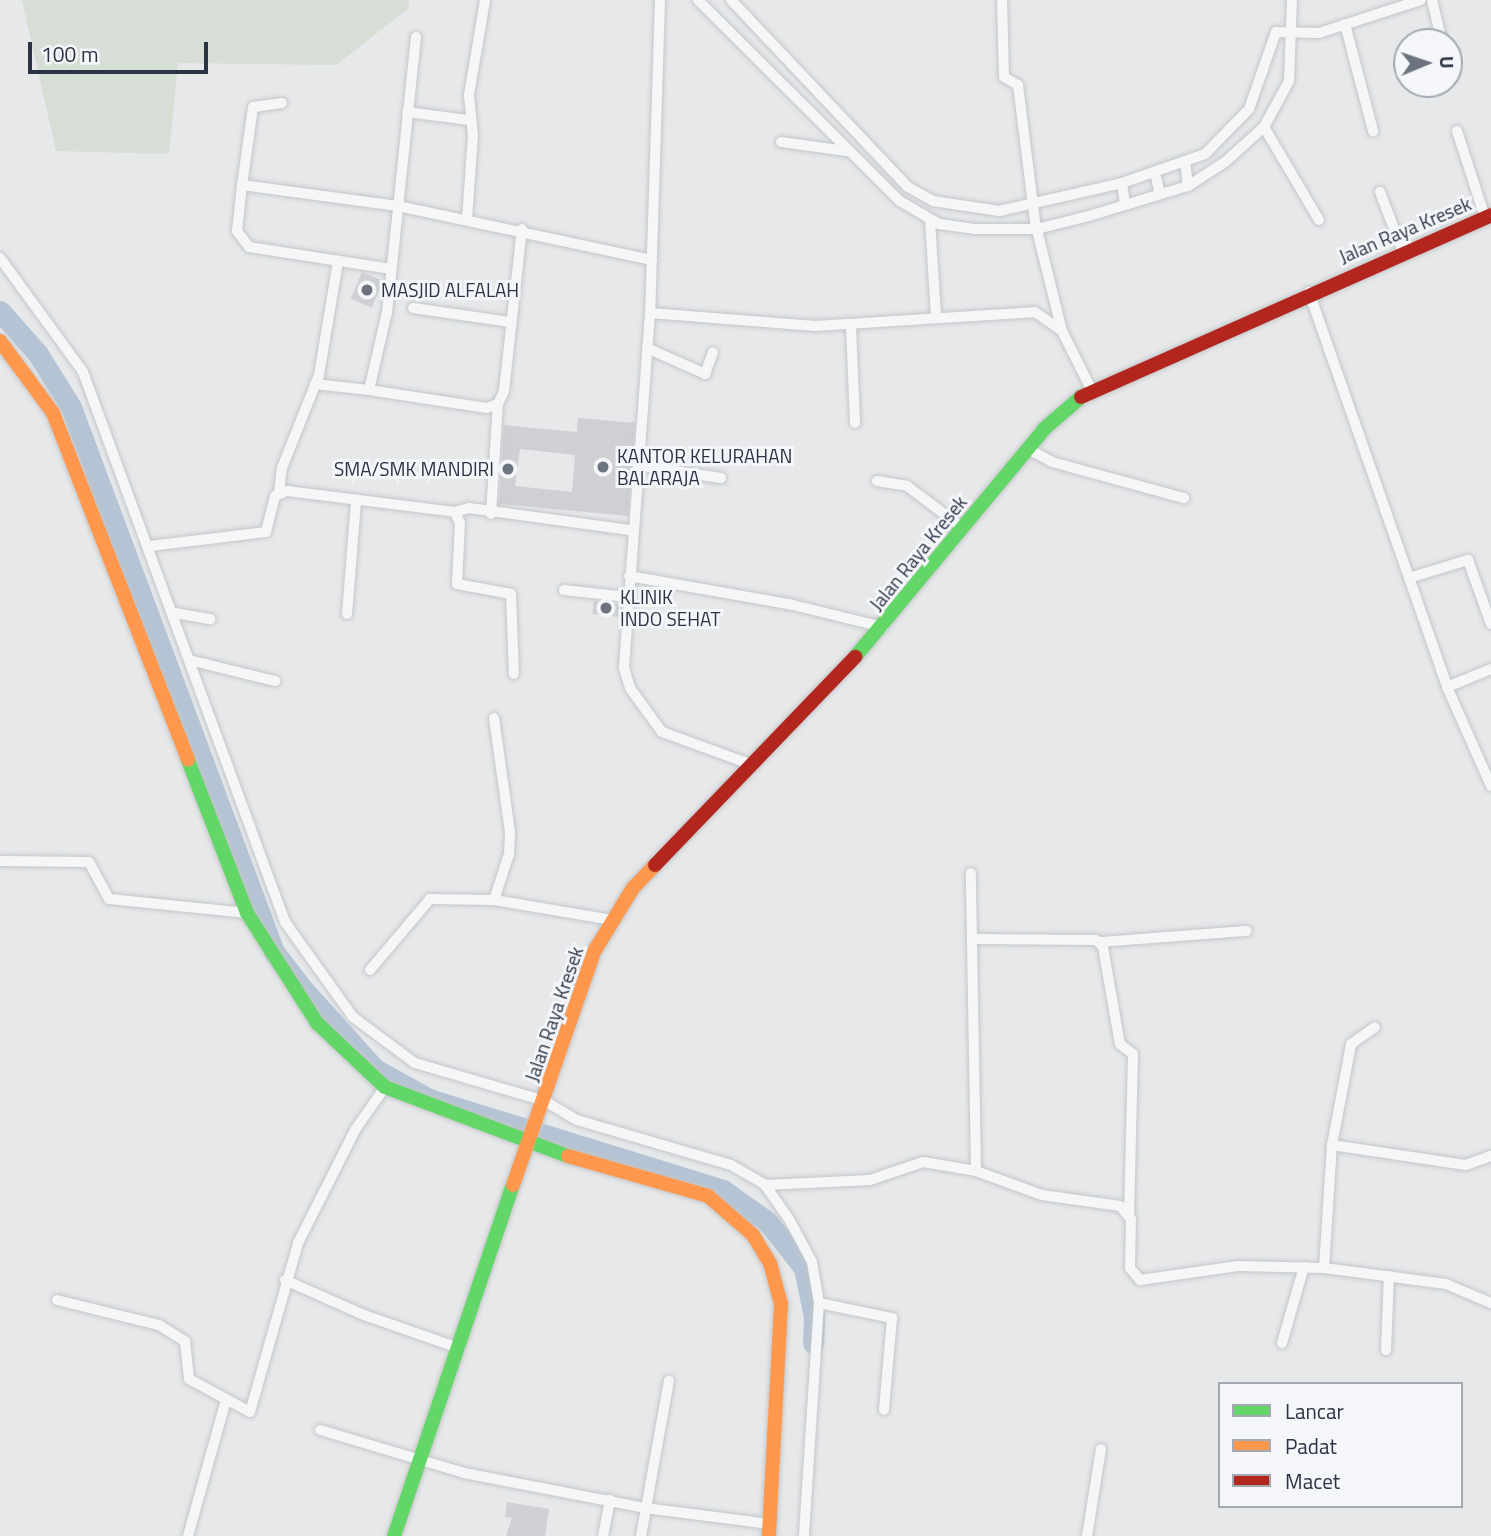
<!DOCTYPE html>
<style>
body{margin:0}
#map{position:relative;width:1491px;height:1536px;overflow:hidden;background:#e6e8ea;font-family:"Titillium Web",sans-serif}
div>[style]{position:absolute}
.green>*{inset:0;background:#d6ded6}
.river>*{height:21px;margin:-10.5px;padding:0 10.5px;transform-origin:10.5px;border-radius:10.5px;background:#b4c4d5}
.building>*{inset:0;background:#ced0d3;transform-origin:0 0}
.roads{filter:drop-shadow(0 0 2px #c4c6c8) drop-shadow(0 0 2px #c4c6c8)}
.street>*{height:10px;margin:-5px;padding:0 5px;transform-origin:5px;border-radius:5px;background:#f5f6f7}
.fast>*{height:14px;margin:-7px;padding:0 7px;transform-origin:7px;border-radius:7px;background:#63d668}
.slow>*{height:14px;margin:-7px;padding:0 7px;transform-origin:7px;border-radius:7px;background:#ff974d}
.jam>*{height:14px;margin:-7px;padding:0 7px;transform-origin:7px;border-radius:7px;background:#b3261e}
.dots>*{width:19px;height:19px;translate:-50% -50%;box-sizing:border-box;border:4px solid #f4f6f9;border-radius:50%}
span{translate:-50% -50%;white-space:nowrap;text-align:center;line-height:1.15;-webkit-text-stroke:6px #f4f6f9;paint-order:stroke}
.street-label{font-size:19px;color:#2b3445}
.poi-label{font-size:19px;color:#2b3445}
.left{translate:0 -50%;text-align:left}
.right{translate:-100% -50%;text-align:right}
.legend{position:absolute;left:1218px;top:1382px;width:245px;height:126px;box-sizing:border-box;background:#f4f6f9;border:2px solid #a4a8b1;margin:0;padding:9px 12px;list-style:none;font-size:21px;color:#2b3445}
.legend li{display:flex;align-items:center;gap:14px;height:35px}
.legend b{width:35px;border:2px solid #a4a8b1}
.north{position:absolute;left:1393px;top:28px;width:70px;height:70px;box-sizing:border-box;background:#f4f6f9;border:2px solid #a4a8b1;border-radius:50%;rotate:88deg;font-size:19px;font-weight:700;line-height:28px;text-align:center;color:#2b3445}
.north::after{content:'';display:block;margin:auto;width:24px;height:32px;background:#6c737f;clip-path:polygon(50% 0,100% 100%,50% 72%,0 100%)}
.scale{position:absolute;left:28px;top:42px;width:180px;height:32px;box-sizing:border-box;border:4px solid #2b3445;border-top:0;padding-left:9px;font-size:21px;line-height:24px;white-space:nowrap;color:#2b3445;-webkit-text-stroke:5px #f4f6f9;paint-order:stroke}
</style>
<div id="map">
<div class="green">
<i style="clip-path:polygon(22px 0,409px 0,408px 9px,336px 65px,178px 63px,169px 154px,56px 151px)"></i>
</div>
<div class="river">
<i style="left:0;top:311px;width:57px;rotate:48.5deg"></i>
<i style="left:38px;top:354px;width:62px;rotate:58.1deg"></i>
<i style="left:71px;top:407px;width:582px;rotate:69.57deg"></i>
<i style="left:274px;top:952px;width:46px;rotate:52.1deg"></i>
<i style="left:302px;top:988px;width:109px;rotate:48deg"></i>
<i style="left:375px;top:1069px;width:62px;rotate:29.1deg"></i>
<i style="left:429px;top:1099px;width:308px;rotate:17.2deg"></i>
<i style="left:723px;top:1190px;width:55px;rotate:35.4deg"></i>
<i style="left:768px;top:1222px;width:58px;rotate:52deg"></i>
<i style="left:804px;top:1268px;width:50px;rotate:78.5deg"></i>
<i style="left:814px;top:1317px;width:26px;rotate:92deg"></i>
</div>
<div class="building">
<i style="left:362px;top:272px;width:23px;height:29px;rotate:23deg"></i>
<i style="clip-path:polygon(evenodd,578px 418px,635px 423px,628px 516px,499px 504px,504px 425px,577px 432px,578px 418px,520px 449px,575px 455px,572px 492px,515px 486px,520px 449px)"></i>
<i style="left:594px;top:601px;width:26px;height:13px;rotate:7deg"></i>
<i style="clip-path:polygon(507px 1502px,549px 1509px,545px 1536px,506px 1536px,512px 1518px,505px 1517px)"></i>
</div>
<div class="roads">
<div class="street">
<i style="left:660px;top:0;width:313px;rotate:91.8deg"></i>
<i style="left:650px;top:313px;width:356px;rotate:94.2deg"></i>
<i style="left:624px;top:668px;width:21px;rotate:73deg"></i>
<i style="left:630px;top:688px;width:54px;rotate:54deg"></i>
<i style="left:662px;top:732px;width:94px;rotate:20deg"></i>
<i style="left:698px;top:0;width:285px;rotate:44.9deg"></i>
<i style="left:900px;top:201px;width:45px;rotate:30.5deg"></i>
<i style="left:939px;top:224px;width:35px;rotate:8deg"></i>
<i style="left:974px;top:229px;width:63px"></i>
<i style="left:1037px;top:229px;width:54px;rotate:-14deg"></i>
<i style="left:1089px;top:216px;width:103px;rotate:-16.9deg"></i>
<i style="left:1188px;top:186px;width:44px;rotate:-33deg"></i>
<i style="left:1225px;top:162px;width:52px;rotate:-41.9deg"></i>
<i style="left:1264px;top:127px;width:52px;rotate:-61.5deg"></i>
<i style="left:1289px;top:81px;width:81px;rotate:-87.9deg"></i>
<i style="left:731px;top:0;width:257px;rotate:46.6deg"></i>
<i style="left:908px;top:187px;width:29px;rotate:29deg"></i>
<i style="left:933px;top:201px;width:67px;rotate:8.6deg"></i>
<i style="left:999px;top:211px;width:126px;rotate:-12.8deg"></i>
<i style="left:1122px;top:183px;width:88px;rotate:-19.3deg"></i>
<i style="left:1205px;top:154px;width:63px;rotate:-45.6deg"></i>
<i style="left:1249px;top:109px;width:82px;rotate:-70.7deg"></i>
<i style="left:1276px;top:32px;width:43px;rotate:1.3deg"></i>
<i style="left:1319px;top:33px;width:107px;rotate:-17.9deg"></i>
<i style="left:1002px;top:0;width:77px;rotate:88.5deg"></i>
<i style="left:1004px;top:77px;width:16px;rotate:30deg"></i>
<i style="left:1018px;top:85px;width:138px;rotate:82.9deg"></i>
<i style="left:1035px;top:222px;width:112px;rotate:76.1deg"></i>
<i style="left:1062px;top:331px;width:65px;rotate:63.4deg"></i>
<i style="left:1432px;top:0;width:43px;rotate:76.6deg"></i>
<i style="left:1345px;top:24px;width:111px;rotate:75.3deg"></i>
<i style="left:416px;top:37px;width:277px;rotate:96deg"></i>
<i style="left:387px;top:312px;width:80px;rotate:103deg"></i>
<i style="left:369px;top:390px;width:119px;rotate:8.7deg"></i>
<i style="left:487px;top:408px;width:12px;rotate:-20deg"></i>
<i style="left:498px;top:404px;width:14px;rotate:-65deg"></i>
<i style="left:504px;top:391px;width:163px;rotate:-83.7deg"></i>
<i style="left:1449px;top:68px;width:1px;rotate:90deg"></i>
<i style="left:282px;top:103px;width:29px;rotate:172deg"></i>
<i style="left:253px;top:107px;width:79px;rotate:98deg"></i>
<i style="left:242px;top:185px;width:157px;rotate:7.7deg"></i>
<i style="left:398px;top:206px;width:260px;rotate:12deg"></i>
<i style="left:407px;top:112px;width:63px;rotate:7.4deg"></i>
<i style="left:1264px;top:127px;width:108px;rotate:59.4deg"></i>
<i style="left:1457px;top:131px;width:90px;rotate:72deg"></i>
<i style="left:781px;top:142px;width:66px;rotate:7.9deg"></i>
<i style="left:1185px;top:161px;width:25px;rotate:83deg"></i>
<i style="left:1155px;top:173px;width:22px;rotate:77deg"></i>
<i style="left:1122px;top:183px;width:22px;rotate:82deg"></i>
<i style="left:242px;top:185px;width:46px;rotate:96.2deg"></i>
<i style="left:237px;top:231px;width:20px;rotate:53deg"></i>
<i style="left:249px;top:247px;width:144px;rotate:8.8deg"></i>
<i style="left:1380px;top:192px;width:64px;rotate:69deg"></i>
<i style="left:467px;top:219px;width:83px;rotate:-85.9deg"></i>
<i style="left:473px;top:136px;width:41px;rotate:-95.6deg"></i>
<i style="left:469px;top:95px;width:96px;rotate:-80.4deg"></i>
<i style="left:930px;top:220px;width:95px;rotate:86.4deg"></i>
<i style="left:0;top:258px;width:141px;rotate:53.9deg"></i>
<i style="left:83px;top:372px;width:586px;rotate:69.83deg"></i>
<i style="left:285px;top:922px;width:117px;rotate:54.4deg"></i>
<i style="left:353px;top:1017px;width:77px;rotate:36.6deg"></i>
<i style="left:415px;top:1063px;width:135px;rotate:16.3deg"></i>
<i style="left:545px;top:1101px;width:37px;rotate:31deg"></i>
<i style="left:577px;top:1120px;width:160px;rotate:16.3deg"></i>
<i style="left:731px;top:1165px;width:39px;rotate:30deg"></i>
<i style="left:765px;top:1185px;width:42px;rotate:54.8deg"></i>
<i style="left:789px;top:1219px;width:49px;rotate:61.9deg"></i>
<i style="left:812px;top:1262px;width:42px;rotate:80.3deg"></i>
<i style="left:819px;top:1303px;width:233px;rotate:93.7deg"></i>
<i style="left:1309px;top:292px;width:418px;rotate:70.7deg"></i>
<i style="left:1447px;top:687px;width:108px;rotate:66deg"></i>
<i style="left:413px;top:308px;width:98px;rotate:8.2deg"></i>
<i style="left:650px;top:313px;width:166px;rotate:4.5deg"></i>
<i style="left:815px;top:326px;width:220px;rotate:-3.6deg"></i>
<i style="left:1035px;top:312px;width:33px;rotate:35deg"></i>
<i style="left:851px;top:326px;width:97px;rotate:87.6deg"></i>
<i style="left:647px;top:348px;width:64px;rotate:24.1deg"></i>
<i style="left:705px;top:374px;width:23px;rotate:-70deg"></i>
<i style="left:315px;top:384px;width:54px;rotate:6.3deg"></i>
<i style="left:1028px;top:449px;width:27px;rotate:28deg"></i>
<i style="left:1052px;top:462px;width:137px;rotate:15.3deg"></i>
<i style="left:637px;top:465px;width:85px;rotate:8.8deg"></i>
<i style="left:877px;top:481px;width:30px;rotate:9deg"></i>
<i style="left:907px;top:486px;width:70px;rotate:36.9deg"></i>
<i style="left:279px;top:492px;width:24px;rotate:-83deg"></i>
<i style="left:282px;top:468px;width:100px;rotate:-68.3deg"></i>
<i style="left:319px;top:375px;width:116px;rotate:-80.5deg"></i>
<i style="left:455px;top:512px;width:15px;rotate:-16deg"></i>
<i style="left:469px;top:508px;width:162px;rotate:7.8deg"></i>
<i style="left:491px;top:514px;width:110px;rotate:-86.4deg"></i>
<i style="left:150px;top:546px;width:117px;rotate:-6.9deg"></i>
<i style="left:266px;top:532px;width:37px;rotate:-76deg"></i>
<i style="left:275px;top:496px;width:13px;rotate:-23deg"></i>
<i style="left:287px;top:491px;width:169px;rotate:7.1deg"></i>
<i style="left:455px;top:512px;width:12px;rotate:66deg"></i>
<i style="left:460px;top:523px;width:61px;rotate:92.8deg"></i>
<i style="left:457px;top:584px;width:55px;rotate:10.5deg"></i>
<i style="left:511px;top:594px;width:80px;rotate:87.9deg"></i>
<i style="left:629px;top:576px;width:167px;rotate:10deg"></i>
<i style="left:793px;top:605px;width:93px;rotate:13.7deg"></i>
<i style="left:1409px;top:578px;width:62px;rotate:-17deg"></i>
<i style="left:1468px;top:560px;width:68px;rotate:70.2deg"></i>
<i style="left:564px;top:590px;width:64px;rotate:6.2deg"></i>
<i style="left:175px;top:613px;width:36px;rotate:10deg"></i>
<i style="left:347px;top:614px;width:112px;rotate:-85.4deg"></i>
<i style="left:189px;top:660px;width:89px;rotate:13.7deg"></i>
<i style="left:1447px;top:687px;width:48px;rotate:-22.2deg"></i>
<i style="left:0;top:861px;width:89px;rotate:0.6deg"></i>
<i style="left:89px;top:862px;width:42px;rotate:61.6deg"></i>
<i style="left:109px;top:899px;width:139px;rotate:5.8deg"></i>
<i style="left:494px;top:900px;width:48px;rotate:-71.9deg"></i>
<i style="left:509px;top:854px;width:22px;rotate:-87deg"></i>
<i style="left:510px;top:832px;width:115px;rotate:-98deg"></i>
<i style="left:975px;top:939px;width:121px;rotate:0.5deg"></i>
<i style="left:1096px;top:940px;width:10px;rotate:45deg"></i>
<i style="left:1103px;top:947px;width:98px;rotate:80.1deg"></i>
<i style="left:1120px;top:1044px;width:16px;rotate:38deg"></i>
<i style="left:1133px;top:1054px;width:160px;rotate:91.4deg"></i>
<i style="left:1100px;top:942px;width:147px;rotate:-4.3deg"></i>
<i style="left:370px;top:970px;width:93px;rotate:-49.8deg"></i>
<i style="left:430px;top:899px;width:64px;rotate:0.9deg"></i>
<i style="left:494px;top:900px;width:120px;rotate:9.6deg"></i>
<i style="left:1332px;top:1145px;width:135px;rotate:8.5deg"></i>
<i style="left:1466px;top:1165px;width:27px;rotate:-20deg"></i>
<i style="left:976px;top:1171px;width:70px;rotate:20deg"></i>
<i style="left:1042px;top:1195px;width:79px;rotate:8deg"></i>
<i style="left:1120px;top:1206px;width:17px;rotate:50deg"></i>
<i style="left:1131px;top:1219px;width:49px;rotate:91.2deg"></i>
<i style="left:1130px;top:1268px;width:16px;rotate:50deg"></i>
<i style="left:1140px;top:1280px;width:99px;rotate:-8.1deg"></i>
<i style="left:1238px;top:1266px;width:86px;rotate:1.3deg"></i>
<i style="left:1324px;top:1268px;width:123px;rotate:7.5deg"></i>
<i style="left:1446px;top:1284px;width:49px;rotate:22.9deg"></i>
<i style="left:765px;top:1185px;width:105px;rotate:-2.7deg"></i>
<i style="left:870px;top:1180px;width:56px;rotate:-18.8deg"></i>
<i style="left:923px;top:1162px;width:54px;rotate:9.6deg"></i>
<i style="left:976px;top:1171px;width:298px;rotate:-91deg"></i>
<i style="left:1324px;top:1268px;width:123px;rotate:-86.3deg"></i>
<i style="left:1332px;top:1145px;width:103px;rotate:-79.3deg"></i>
<i style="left:1351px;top:1044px;width:29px;rotate:-35deg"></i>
<i style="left:285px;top:1280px;width:86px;rotate:23.9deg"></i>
<i style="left:364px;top:1315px;width:101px;rotate:19.2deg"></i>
<i style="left:57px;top:1300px;width:105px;rotate:13.8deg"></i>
<i style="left:159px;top:1325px;width:31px;rotate:32deg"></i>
<i style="left:185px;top:1341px;width:38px;rotate:84deg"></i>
<i style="left:189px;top:1379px;width:69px;rotate:28.4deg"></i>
<i style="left:250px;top:1412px;width:176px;rotate:-74.1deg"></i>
<i style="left:298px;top:1243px;width:127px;rotate:-63.2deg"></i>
<i style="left:355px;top:1130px;width:52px;rotate:-55.1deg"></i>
<i style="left:819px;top:1303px;width:75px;rotate:11.6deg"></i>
<i style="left:892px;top:1318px;width:92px;rotate:95deg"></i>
<i style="left:1282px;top:1343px;width:79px;rotate:-73.9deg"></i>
<i style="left:1386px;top:1350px;width:74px;rotate:-87.7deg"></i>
<i style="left:320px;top:1430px;width:150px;rotate:16.6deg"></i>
<i style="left:464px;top:1473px;width:184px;rotate:10.9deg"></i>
<i style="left:645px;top:1508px;width:126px;rotate:7.3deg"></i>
<i style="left:188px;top:1536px;width:141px;rotate:-74.4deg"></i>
<i style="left:603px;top:1536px;width:37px;rotate:-79deg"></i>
<i style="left:641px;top:1536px;width:158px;rotate:-79.8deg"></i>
<i style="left:1087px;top:1536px;width:88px;rotate:-80.9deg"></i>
</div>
<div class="fast">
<i style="left:855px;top:657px;width:296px;rotate:-50.3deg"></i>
<i style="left:1044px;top:429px;width:49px;rotate:-40.9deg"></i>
<i style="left:188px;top:760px;width:164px;rotate:68.9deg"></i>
<i style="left:247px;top:913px;width:130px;rotate:57.5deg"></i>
<i style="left:317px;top:1023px;width:93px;rotate:43.3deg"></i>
<i style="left:385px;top:1087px;width:196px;rotate:20.7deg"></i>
<i style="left:394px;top:1536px;width:371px;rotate:-71.3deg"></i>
</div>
<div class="slow">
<i style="left:0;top:341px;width:89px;rotate:53.6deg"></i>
<i style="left:53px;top:413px;width:372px;rotate:68.7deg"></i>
<i style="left:568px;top:1156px;width:146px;rotate:15.9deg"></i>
<i style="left:708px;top:1196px;width:60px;rotate:40.9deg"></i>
<i style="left:753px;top:1235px;width:33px;rotate:59deg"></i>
<i style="left:770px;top:1263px;width:42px;rotate:75deg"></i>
<i style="left:781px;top:1304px;width:232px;rotate:93deg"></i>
<i style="left:513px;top:1185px;width:249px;rotate:-70.8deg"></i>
<i style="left:595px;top:950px;width:73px;rotate:-58.5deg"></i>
<i style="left:633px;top:888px;width:32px;rotate:-46deg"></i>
</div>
<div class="jam">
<i style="left:1081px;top:397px;width:449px;rotate:-23.9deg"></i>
<i style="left:655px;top:865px;width:289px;rotate:-46.1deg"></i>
</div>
</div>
<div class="dots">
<i style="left:367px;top:290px;background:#6c737f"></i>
<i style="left:603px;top:467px;background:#6c737f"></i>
<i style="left:508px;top:469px;background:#6c737f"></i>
<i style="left:606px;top:608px;background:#6c737f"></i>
</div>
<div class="street-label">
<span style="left:1405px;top:230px;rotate:-23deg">Jalan Raya Kresek</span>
<span style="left:918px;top:553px;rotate:-51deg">Jalan Raya Kresek</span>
<span style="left:554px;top:1014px;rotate:-71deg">Jalan Raya Kresek</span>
</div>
<div class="poi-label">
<span class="left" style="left:381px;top:290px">MASJID ALFALAH</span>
<span class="left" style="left:617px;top:467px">KANTOR KELURAHAN<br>BALARAJA</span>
<span class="right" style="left:494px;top:469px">SMA/SMK MANDIRI</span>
<span class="left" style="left:620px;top:608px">KLINIK<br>INDO SEHAT</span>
</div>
<ul class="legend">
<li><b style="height:9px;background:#63d668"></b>Lancar</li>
<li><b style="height:9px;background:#ff974d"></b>Padat</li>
<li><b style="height:9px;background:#b3261e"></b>Macet</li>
</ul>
<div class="north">U</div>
<div class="scale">100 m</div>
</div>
